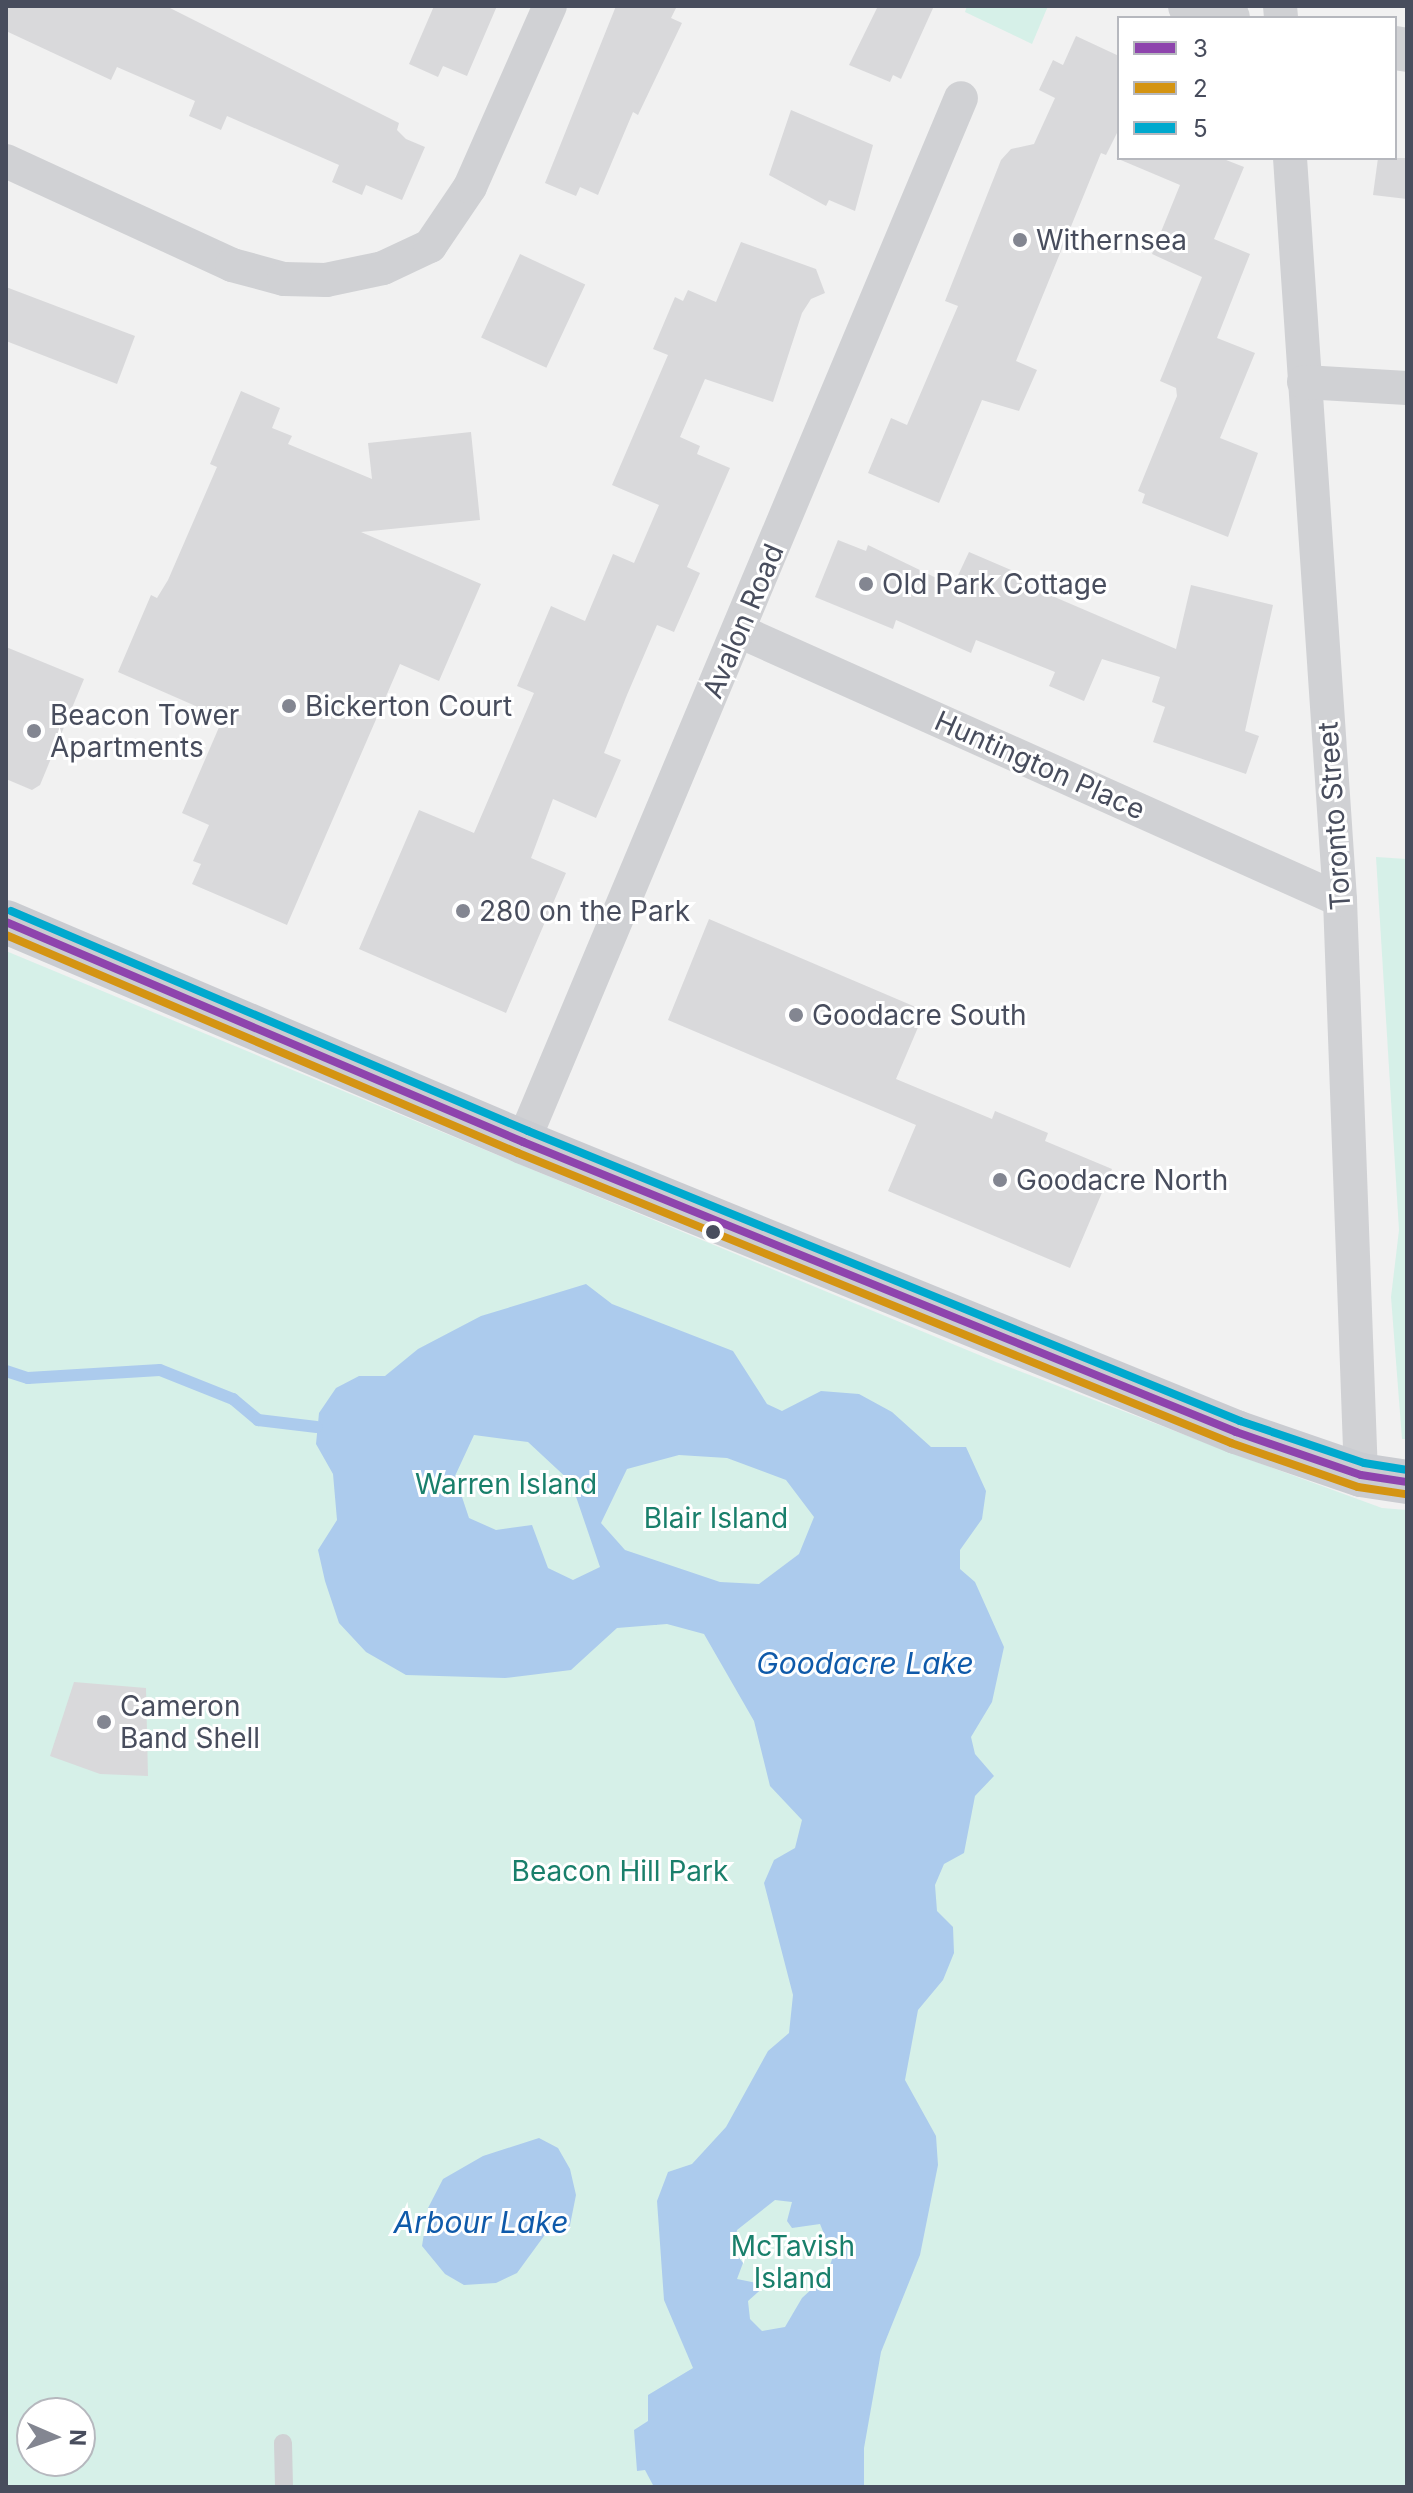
<!DOCTYPE html>
<style>
body{margin:0}
#map{position:relative;width:1413px;height:2493px;overflow:hidden;background:#f1f1f1;font-family:Inter,sans-serif}
div>[style]{position:absolute}
.green>*{inset:0;background:#d6f0e8}
.water>*{inset:0;background:#accbed}
.stream>*{height:12px;margin:-6px;padding:0 6px;transform-origin:6px;border-radius:6px;background:#accbed}
.building>*{inset:0;background:#d9d9db;transform-origin:0 0}
.service>*{height:18px;margin:-9px;padding:0 9px;transform-origin:9px;border-radius:9px;background:#d0d1d4}
.minor>*{height:34px;margin:-17px;padding:0 17px;transform-origin:17px;border-radius:17px;background:#d0d1d4}
.tertiary>*{height:44px;margin:-22px;padding:0 22px;transform-origin:22px;border-radius:22px;background:#d0d1d4}
.primary>*{height:44px;margin:-22px;padding:0 22px;transform-origin:22px;border-radius:22px;background:#caccd1}
.bus-1>*{height:8px;margin:-4px;padding:0 4px;transform-origin:4px;border-radius:4px;background:#8e44ad}
.bus-2>*{height:8px;margin:-4px;padding:0 4px;transform-origin:4px;border-radius:4px;background:#d49413}
.bus-3>*{height:8px;margin:-4px;padding:0 4px;transform-origin:4px;border-radius:4px;background:#00a9ce}
.dots>*{width:22px;height:22px;translate:-50% -50%;box-sizing:border-box;border:4px solid #fff;border-radius:50%}
span{translate:-50% -50%;white-space:nowrap;text-align:center;line-height:1.15;-webkit-text-stroke:6px #fff;paint-order:stroke}
.poi-label{font-size:28px;color:#484d5d}
.left{translate:0 -50%;text-align:left}
.street-label{font-size:28px;color:#484d5d}
.park-label{font-size:28px;color:#197f6b}
.water-label{font-size:30px;color:#0f5aaa;font-style:italic}
.frame{position:absolute;inset:0;border:8px solid #484d5d;pointer-events:none}
.legend{position:absolute;left:1117px;top:16px;width:280px;height:144px;box-sizing:border-box;background:#fff;border:2px solid #b6b8be;margin:0;padding:10px 14px;list-style:none;font-size:24px;color:#484d5d}
.legend li{display:flex;align-items:center;gap:16px;height:40px}
.legend b{width:40px;border:2px solid #b6b8be}
.north{position:absolute;left:16px;top:2397px;width:80px;height:80px;box-sizing:border-box;background:#fff;border:2px solid #b6b8be;border-radius:50%;rotate:92deg;font-size:22px;font-weight:700;line-height:32px;text-align:center;color:#484d5d}
.north::after{content:'';display:block;margin:auto;width:28px;height:36px;background:#838691;clip-path:polygon(50% 0,100% 100%,50% 72%,0 100%)}
</style>
<div id="map">
<div class="green">
<i style="clip-path:polygon(967px 6px,1048px 6px,1032px 44px,965px 12px)"></i>
<i style="clip-path:polygon(1376px 857px,1407px 859px,1407px 1439px,1402px 1439px,1391px 1297px,1399px 1230px)"></i>
<i style="clip-path:polygon(evenodd,6px 951px,996px 1362px,1237px 1455px,1382px 1508px,1407px 1510px,1407px 2487px,6px 2487px,6px 951px,32px 2413px,80px 2413px,80px 2461px,32px 2461px,32px 2413px)"></i>
</div>
<div class="water">
<i style="clip-path:polygon(evenodd,586px 1284px,612px 1304px,733px 1351px,767px 1404px,782px 1411px,821px 1391px,859px 1394px,892px 1412px,931px 1447px,966px 1447px,986px 1491px,982px 1519px,960px 1550px,960px 1569px,975px 1582px,1004px 1647px,992px 1702px,971px 1737px,975px 1754px,994px 1776px,975px 1796px,964px 1853px,944px 1864px,935px 1885px,937px 1911px,953px 1927px,954px 1953px,943px 1980px,918px 2010px,905px 2080px,936px 2136px,938px 2165px,920px 2255px,881px 2352px,864px 2448px,864px 2487px,654px 2487px,645px 2470px,637px 2471px,634px 2430px,648px 2421px,648px 2395px,693px 2368px,664px 2300px,657px 2201px,668px 2172px,692px 2164px,726px 2127px,768px 2051px,789px 2033px,793px 1995px,764px 1883px,774px 1860px,795px 1848px,802px 1820px,770px 1786px,754px 1721px,704px 1634px,667px 1624px,617px 1628px,571px 1670px,505px 1678px,406px 1675px,366px 1652px,339px 1623px,325px 1581px,318px 1550px,337px 1520px,333px 1474px,316px 1444px,319px 1413px,336px 1388px,359px 1376px,385px 1376px,418px 1349px,481px 1316px,586px 1284px,474px 1435px,528px 1442px,571px 1482px,600px 1567px,573px 1580px,548px 1568px,532px 1525px,496px 1530px,469px 1518px,455px 1476px,474px 1435px,586px 1284px,679px 1455px,727px 1458px,786px 1480px,814px 1517px,799px 1554px,759px 1584px,720px 1582px,625px 1550px,601px 1523px,627px 1469px,679px 1455px,586px 1284px,775px 2200px,792px 2202px,787px 2221px,792px 2228px,820px 2224px,833px 2256px,827px 2275px,802px 2298px,785px 2327px,762px 2331px,750px 2319px,748px 2301px,766px 2285px,737px 2279px,743px 2263px,734px 2251px,737px 2230px,775px 2200px)"></i>
<i style="clip-path:polygon(539px 2138px,558px 2148px,570px 2169px,576px 2195px,569px 2230px,544px 2236px,517px 2273px,496px 2283px,464px 2285px,445px 2274px,422px 2246px,428px 2208px,443px 2179px,483px 2156px)"></i>
</div>
<div class="stream">
<i style="left:6px;top:1371px;width:23px;rotate:18deg"></i>
<i style="left:28px;top:1378px;width:132px;rotate:-3.5deg"></i>
<i style="left:160px;top:1370px;width:79px;rotate:21.7deg"></i>
<i style="left:233px;top:1399px;width:33px;rotate:40deg"></i>
<i style="left:258px;top:1420px;width:59px;rotate:6.8deg"></i>
</div>
<div class="building">
<i style="clip-path:polygon(6px 6px,166px 6px,399px 123px,397px 130px,406px 139px,425px 147px,402px 200px,366px 185px,362px 195px,332px 182px,339px 165px,227px 116px,221px 130px,189px 116px,195px 101px,117px 67px,111px 80px,6px 31px)"></i>
<i style="clip-path:polygon(434px 6px,497px 6px,467px 76px,443px 66px,438px 77px,409px 64px)"></i>
<i style="clip-path:polygon(616px 6px,677px 6px,671px 18px,682px 23px,638px 115px,633px 112px,598px 195px,580px 187px,576px 196px,545px 183px)"></i>
<i style="clip-path:polygon(878px 6px,934px 6px,901px 79px,893px 75px,890px 82px,849px 65px)"></i>
<i style="clip-path:polygon(1076px 36px,1119px 56px,1119px 129px,1106px 155px,1101px 153px,1016px 361px,1037px 370px,1019px 411px,982px 400px,939px 503px,868px 473px,891px 418px,907px 425px,958px 306px,945px 301px,1001px 160px,1011px 149px,1034px 144px,1055px 98px,1039px 90px,1053px 60px,1063px 65px)"></i>
<i style="clip-path:polygon(791px 110px,873px 145px,855px 211px,829px 200px,826px 206px,769px 175px)"></i>
<i style="clip-path:polygon(1116px 158px,1221px 158px,1244px 167px,1214px 239px,1250px 254px,1217px 338px,1255px 353px,1220px 438px,1258px 453px,1228px 537px,1142px 503px,1145px 494px,1138px 491px,1177px 396px,1176px 388px,1160px 381px,1202px 277px,1152px 254px,1180px 185px)"></i>
<i style="clip-path:polygon(1378px 158px,1407px 158px,1407px 199px,1373px 195px)"></i>
<i style="clip-path:polygon(741px 242px,816px 269px,825px 293px,811px 299px,802px 313px,773px 402px,705px 379px,680px 437px,700px 446px,697px 454px,730px 468px,687px 567px,700px 573px,674px 632px,657px 625px,627px 695px,604px 753px,621px 760px,596px 818px,553px 799px,531px 858px,566px 873px,506px 1013px,359px 949px,419px 810px,474px 833px,534px 693px,517px 686px,551px 606px,585px 621px,613px 554px,634px 563px,659px 505px,612px 485px,668px 355px,653px 349px,675px 297px,683px 301px,688px 290px,716px 302px)"></i>
<i style="left:520px;top:254px;width:72px;height:92px;rotate:25deg"></i>
<i style="clip-path:polygon(6px 287px,135px 336px,117px 384px,6px 341px)"></i>
<i style="clip-path:polygon(241px 391px,280px 408px,272px 428px,292px 436px,288px 444px,372px 479px,368px 443px,471px 432px,480px 520px,361px 532px,481px 584px,439px 681px,400px 664px,287px 925px,192px 884px,201px 864px,193px 861px,209px 825px,182px 813px,223px 718px,118px 672px,151px 595px,157px 598px,168px 580px,217px 467px,210px 464px)"></i>
<i style="clip-path:polygon(838px 540px,866px 551px,868px 545px,953px 586px,969px 552px,1018px 573px,1015px 580px,1176px 649px,1191px 585px,1273px 605px,1245px 731px,1259px 736px,1246px 774px,1153px 742px,1165px 707px,1152px 702px,1160px 677px,1102px 659px,1084px 701px,1049px 686px,1055px 672px,991px 646px,976px 640px,971px 653px,896px 620px,893px 629px,815px 597px)"></i>
<i style="clip-path:polygon(6px 647px,84px 679px,40px 785px,32px 790px,6px 779px)"></i>
<i style="clip-path:polygon(709px 919px,925px 1011px,896px 1079px,992px 1119px,995px 1111px,1048px 1133px,1045px 1141px,1112px 1169px,1070px 1268px,888px 1191px,916px 1125px,668px 1020px)"></i>
<i style="clip-path:polygon(74px 1682px,146px 1688px,148px 1776px,100px 1774px,50px 1756px)"></i>
</div>
<div class="service">
<i style="left:283px;top:2443px;width:44px;rotate:88.7deg"></i>
</div>
<div class="minor">
<i style="left:1280px;top:6px;width:12px;rotate:85deg"></i>
<i style="left:1290px;top:158px;width:744px;rotate:86.14deg"></i>
<i style="left:1340px;top:900px;width:575px;rotate:87.91deg"></i>
<i style="left:6px;top:161px;width:249px;rotate:24.7deg"></i>
<i style="left:232px;top:265px;width:54px;rotate:15.1deg"></i>
<i style="left:284px;top:279px;width:42px;rotate:1.4deg"></i>
<i style="left:326px;top:280px;width:58px;rotate:-11.9deg"></i>
<i style="left:383px;top:268px;width:52px;rotate:-25.1deg"></i>
<i style="left:430px;top:246px;width:71px;rotate:-55.9deg"></i>
<i style="left:470px;top:187px;width:198px;rotate:-66.2deg"></i>
<i style="left:1304px;top:382px;width:103px;rotate:3.3deg"></i>
<i style="left:739px;top:631px;width:658px;rotate:24.11deg"></i>
<i style="left:523px;top:1142px;width:1132px;rotate:-67.24deg"></i>
</div>
<div class="tertiary">
<i style="left:1190px;top:6px;width:40px;rotate:18deg"></i>
<i style="left:1395px;top:48px;width:12px;rotate:9deg"></i>
</div>
<div class="primary">
<i style="left:6px;top:922px;width:562px;rotate:23.05deg"></i>
<i style="left:523px;top:1142px;width:770px;rotate:22.13deg"></i>
<i style="left:1236px;top:1432px;width:132px;rotate:19deg"></i>
<i style="left:1361px;top:1475px;width:47px;rotate:8.7deg"></i>
</div>
<div class="bus-1">
<i style="left:6px;top:922px;width:562px;rotate:23.05deg"></i>
<i style="left:523px;top:1142px;width:770px;rotate:22.13deg"></i>
<i style="left:1236px;top:1432px;width:132px;rotate:19deg"></i>
<i style="left:1361px;top:1475px;width:47px;rotate:8.7deg"></i>
</div>
<div class="bus-2">
<i style="left:6px;top:935px;width:556px;rotate:23.06deg"></i>
<i style="left:518px;top:1153px;width:770px;rotate:22.13deg"></i>
<i style="left:1231px;top:1443px;width:134px;rotate:19.1deg"></i>
<i style="left:1358px;top:1487px;width:48px;rotate:8.5deg"></i>
</div>
<div class="bus-3">
<i style="left:11px;top:911px;width:562px;rotate:23.05deg"></i>
<i style="left:528px;top:1131px;width:769px;rotate:22.16deg"></i>
<i style="left:1240px;top:1421px;width:131px;rotate:18.7deg"></i>
<i style="left:1364px;top:1463px;width:44px;rotate:9.2deg"></i>
</div>
<div class="dots">
<i style="left:1020px;top:240px;background:#838691"></i>
<i style="left:866px;top:584px;background:#838691"></i>
<i style="left:289px;top:706px;background:#838691"></i>
<i style="left:34px;top:731px;background:#838691"></i>
<i style="left:463px;top:911px;background:#838691"></i>
<i style="left:796px;top:1015px;background:#838691"></i>
<i style="left:1000px;top:1180px;background:#838691"></i>
<i style="left:713px;top:1232px;background:#484d5d"></i>
<i style="left:104px;top:1722px;background:#838691"></i>
</div>
<div class="poi-label">
<span class="left" style="left:1036px;top:240px">Withernsea</span>
<span class="left" style="left:882px;top:584px">Old Park Cottage</span>
<span class="left" style="left:305px;top:706px">Bickerton Court</span>
<span class="left" style="left:50px;top:731px">Beacon Tower<br>Apartments</span>
<span class="left" style="left:479px;top:911px">280 on the Park</span>
<span class="left" style="left:812px;top:1015px">Goodacre South</span>
<span class="left" style="left:1016px;top:1180px">Goodacre North</span>
<span class="left" style="left:120px;top:1722px">Cameron<br>Band Shell</span>
</div>
<div class="street-label">
<span style="left:743px;top:621px;rotate:-67deg">Avalon Road</span>
<span style="left:1040px;top:765px;rotate:24deg">Huntington Place</span>
<span style="left:1334px;top:816px;rotate:-94deg">Toronto Street</span>
</div>
<div class="park-label">
<span style="left:506px;top:1484px">Warren Island</span>
<span style="left:716px;top:1518px">Blair Island</span>
<span style="left:620px;top:1871px">Beacon Hill Park</span>
<span style="left:793px;top:2262px">McTavish<br>Island</span>
</div>
<div class="water-label">
<span style="left:865px;top:1663px">Goodacre Lake</span>
<span style="left:481px;top:2222px">Arbour Lake</span>
</div>
<div class="frame"></div>
<ul class="legend">
<li><b style="height:10px;background:#8e44ad"></b>3</li>
<li><b style="height:10px;background:#d49413"></b>2</li>
<li><b style="height:10px;background:#00a9ce"></b>5</li>
</ul>
<div class="north">N</div>
</div>
